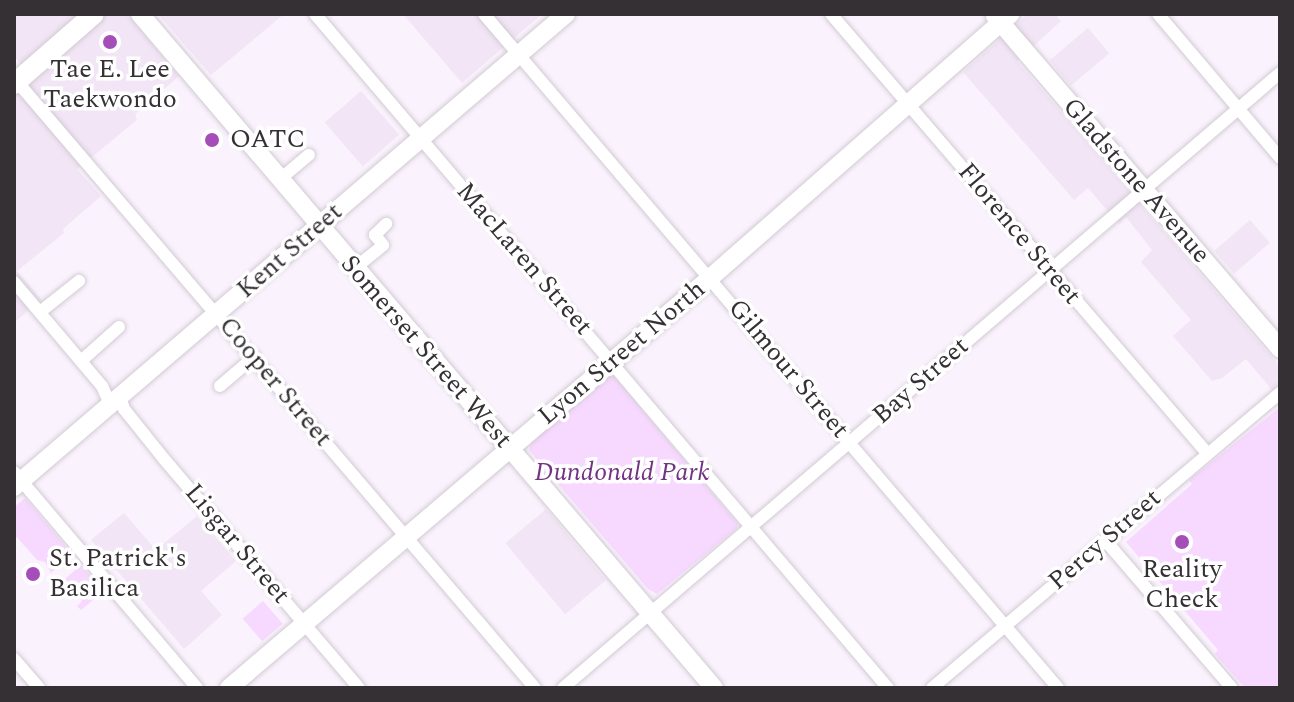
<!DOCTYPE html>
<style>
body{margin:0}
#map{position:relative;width:1294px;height:702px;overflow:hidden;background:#faf2fc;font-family:Spectral,serif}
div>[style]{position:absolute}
.built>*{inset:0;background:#f2e5f6;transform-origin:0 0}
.green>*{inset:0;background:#f7d9ff;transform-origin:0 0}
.roads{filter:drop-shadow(0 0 2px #d2cad4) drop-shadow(0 0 2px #d2cad4)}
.minor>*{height:12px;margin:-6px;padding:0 6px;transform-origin:6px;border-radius:6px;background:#fff}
.secondary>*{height:18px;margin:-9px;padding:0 9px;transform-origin:9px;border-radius:9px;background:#fff}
.primary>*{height:20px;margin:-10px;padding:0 10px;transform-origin:10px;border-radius:10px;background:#fff}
.dots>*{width:22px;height:22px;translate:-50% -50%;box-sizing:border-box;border:4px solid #fff;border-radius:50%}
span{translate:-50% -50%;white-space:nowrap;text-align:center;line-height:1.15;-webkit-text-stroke:7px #fff;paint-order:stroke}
.poi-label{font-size:26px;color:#343034}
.left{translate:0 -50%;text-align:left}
.street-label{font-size:26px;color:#343034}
.park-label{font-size:26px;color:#723381;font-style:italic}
.frame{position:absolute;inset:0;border:16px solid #343034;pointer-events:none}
</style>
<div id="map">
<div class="built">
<i style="clip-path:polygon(14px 14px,127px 14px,179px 76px,135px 114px,137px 120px,77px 169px,101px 196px,63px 229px,64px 233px,17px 271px,41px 299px,14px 323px,14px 96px,32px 81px,14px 55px)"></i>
<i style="clip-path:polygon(158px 14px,284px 14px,211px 75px)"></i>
<i style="clip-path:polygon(403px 14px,542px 14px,462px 83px)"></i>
<i style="clip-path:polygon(1028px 14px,1055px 14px,1061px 21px,1017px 61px,1280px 367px,1280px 384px,1272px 390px,1246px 359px,1222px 378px,1212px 381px,1173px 336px,1191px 320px,1141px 262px,1152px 250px,1126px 217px,1119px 224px,1088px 188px,1074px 200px,963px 72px)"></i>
<i style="left:1088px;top:28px;width:33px;height:50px;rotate:50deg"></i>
<i style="left:361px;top:91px;width:58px;height:48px;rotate:49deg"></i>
<i style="left:1250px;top:220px;width:30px;height:47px;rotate:49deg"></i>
<i style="left:546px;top:509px;width:93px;height:53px;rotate:50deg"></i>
<i style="clip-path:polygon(124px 513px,156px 550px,197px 516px,236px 561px,201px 591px,222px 615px,184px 649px,91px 540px)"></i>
</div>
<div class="green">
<i style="clip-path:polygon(609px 375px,613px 375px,738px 524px,737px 528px,657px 594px,648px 589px,529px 450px,531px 442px)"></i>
<i style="clip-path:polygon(1280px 407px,1280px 688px,1245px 688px,1215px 654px,1218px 650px,1126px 542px,1192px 484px,1189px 480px)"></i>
<i style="clip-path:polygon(25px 498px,73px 555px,51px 573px,45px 562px,37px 560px,14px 534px,14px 507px)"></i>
<i style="clip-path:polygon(81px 565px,104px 591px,81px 610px,77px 606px,82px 601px,75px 593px,71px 591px,66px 595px,58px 585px)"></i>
<i style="left:263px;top:601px;width:30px;height:27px;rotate:49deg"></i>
</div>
<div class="roads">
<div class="minor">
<i style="left:315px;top:14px;width:885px;rotate:49.63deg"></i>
<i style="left:484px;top:14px;width:885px;rotate:49.58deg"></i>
<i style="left:831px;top:14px;width:578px;rotate:49.42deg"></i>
<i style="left:1158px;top:14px;width:189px;rotate:49.7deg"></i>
<i style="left:14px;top:78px;width:802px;rotate:49.5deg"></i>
<i style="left:279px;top:180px;width:39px;rotate:-40deg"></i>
<i style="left:355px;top:268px;width:36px;rotate:-39deg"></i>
<i style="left:383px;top:245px;width:13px;rotate:-129deg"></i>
<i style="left:375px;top:235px;width:16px;rotate:-45deg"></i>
<i style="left:14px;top:282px;width:136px;rotate:49.8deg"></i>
<i style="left:102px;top:386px;width:20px;rotate:66deg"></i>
<i style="left:40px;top:312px;width:50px;rotate:-38.5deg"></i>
<i style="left:81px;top:361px;width:51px;rotate:-41.8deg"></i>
<i style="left:220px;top:386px;width:45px;rotate:-40.5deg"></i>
<i style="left:120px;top:396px;width:14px;rotate:73deg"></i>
<i style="left:124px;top:409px;width:64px;rotate:51.3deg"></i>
<i style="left:164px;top:459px;width:301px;rotate:49.6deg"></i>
<i style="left:14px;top:472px;width:283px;rotate:49.7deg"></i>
<i style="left:1105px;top:540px;width:195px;rotate:49.4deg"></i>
<i style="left:14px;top:659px;width:38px;rotate:49deg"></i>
<i style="left:563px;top:688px;width:945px;rotate:-40.62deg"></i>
<i style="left:932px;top:688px;width:456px;rotate:-40.3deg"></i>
</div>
<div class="secondary">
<i style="left:140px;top:14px;width:885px;rotate:49.58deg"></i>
<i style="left:995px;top:16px;width:438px;rotate:49.4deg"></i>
<i style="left:14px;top:487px;width:727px;rotate:-40.59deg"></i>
<i style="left:229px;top:688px;width:632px;rotate:-40.44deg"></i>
<i style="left:710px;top:278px;width:400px;rotate:-41.3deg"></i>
</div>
<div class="primary">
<i style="left:14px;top:84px;width:106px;rotate:-41.2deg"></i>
</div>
</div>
<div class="dots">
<i style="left:110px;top:42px;background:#a54db9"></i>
<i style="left:212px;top:140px;background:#a54db9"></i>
<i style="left:1182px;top:542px;background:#a54db9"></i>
<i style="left:33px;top:574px;background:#a54db9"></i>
</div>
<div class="poi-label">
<span style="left:110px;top:85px">Tae E. Lee<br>Taekwondo</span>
<span class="left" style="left:230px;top:140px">OATC</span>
<span class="left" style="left:49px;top:574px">St. Patrick's<br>Basilica</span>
<span style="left:1182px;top:585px">Reality<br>Check</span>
</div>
<div class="street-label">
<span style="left:1136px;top:181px;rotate:49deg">Gladstone Avenue</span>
<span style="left:1019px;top:234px;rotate:50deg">Florence Street</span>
<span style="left:290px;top:251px;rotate:-41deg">Kent Street</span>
<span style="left:524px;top:259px;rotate:49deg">MacLaren Street</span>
<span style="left:426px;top:352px;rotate:49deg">Somerset Street West</span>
<span style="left:622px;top:353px;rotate:-40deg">Lyon Street North</span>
<span style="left:788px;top:369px;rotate:50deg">Gilmour Street</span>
<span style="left:921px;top:381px;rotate:-41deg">Bay Street</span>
<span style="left:275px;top:382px;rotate:50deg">Cooper Street</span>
<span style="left:1105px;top:540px;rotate:-41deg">Percy Street</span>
<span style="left:237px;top:544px;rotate:50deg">Lisgar Street</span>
</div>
<div class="park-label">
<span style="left:622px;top:473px">Dundonald Park</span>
</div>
<div class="frame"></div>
</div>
